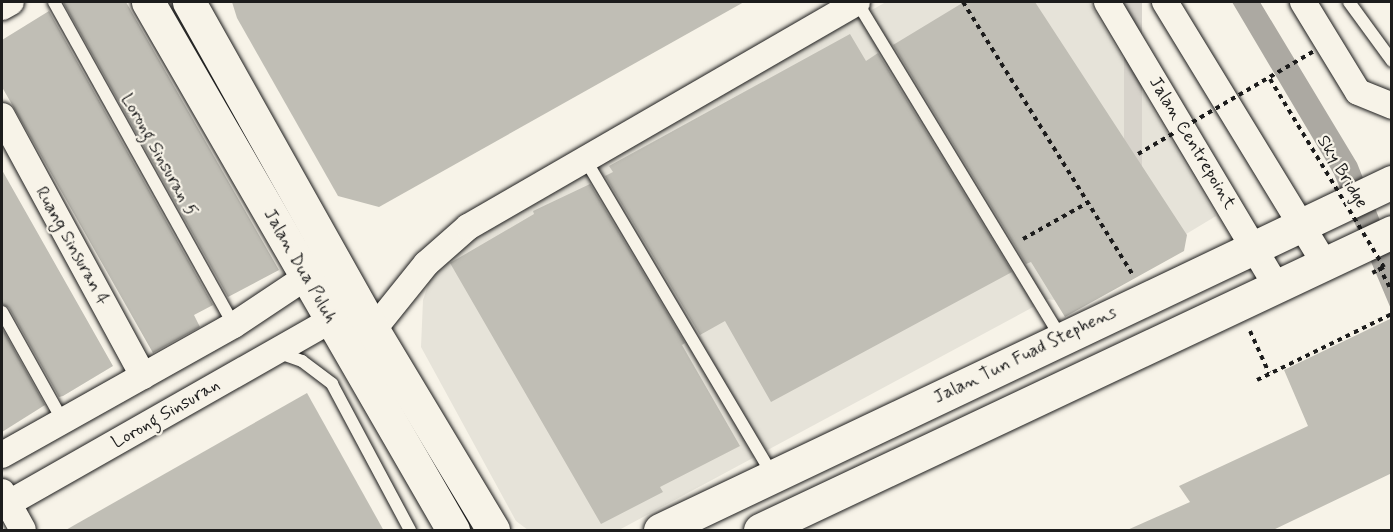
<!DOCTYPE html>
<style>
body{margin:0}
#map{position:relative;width:1393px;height:532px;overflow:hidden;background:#f7f3e8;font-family:Mynerve,sans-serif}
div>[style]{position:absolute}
.built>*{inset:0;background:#e6e3d9}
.green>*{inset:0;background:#d7d3cb;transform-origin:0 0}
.water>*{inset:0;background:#aca9a2}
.building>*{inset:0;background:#c0beb5}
.path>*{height:4px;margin-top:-2px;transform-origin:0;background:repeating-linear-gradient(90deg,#1c1c1c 0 4.5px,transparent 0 9px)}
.roads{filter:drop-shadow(0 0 2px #1c1c1c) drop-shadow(0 0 2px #1c1c1c)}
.lane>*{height:12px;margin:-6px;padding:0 6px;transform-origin:6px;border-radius:6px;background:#f7f3e8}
.street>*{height:26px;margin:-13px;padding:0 13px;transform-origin:13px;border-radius:13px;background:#f7f3e8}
.secondary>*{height:33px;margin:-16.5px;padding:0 16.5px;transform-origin:16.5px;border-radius:16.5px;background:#f7f3e8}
.primary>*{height:33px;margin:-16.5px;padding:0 16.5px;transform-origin:16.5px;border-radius:16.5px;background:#f7f3e8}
.path-bridge>*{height:4px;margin-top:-2px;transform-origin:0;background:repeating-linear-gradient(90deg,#1c1c1c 0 4.5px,transparent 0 9px)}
span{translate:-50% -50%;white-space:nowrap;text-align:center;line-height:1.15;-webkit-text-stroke:4.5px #f7f3e8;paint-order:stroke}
.street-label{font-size:18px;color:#1c1c1c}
.frame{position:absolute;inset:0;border:3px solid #1c1c1c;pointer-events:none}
</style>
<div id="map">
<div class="built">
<i style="clip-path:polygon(886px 2px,1089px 2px,1216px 216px,1072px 303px,1048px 299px,619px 530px,528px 530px,516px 521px,421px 347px,423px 300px,434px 267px,465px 236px)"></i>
</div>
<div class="green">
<i style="left:1124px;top:2px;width:18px;height:229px"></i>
</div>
<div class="water">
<i style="clip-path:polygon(1232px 2px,1260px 2px,1357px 163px,1391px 248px,1391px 309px,1334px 174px)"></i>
</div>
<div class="building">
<i style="clip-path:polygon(63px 2px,126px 2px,279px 270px,228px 297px)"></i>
<i style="clip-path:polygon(232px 2px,744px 2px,379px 207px,338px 196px,237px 18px)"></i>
<i style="clip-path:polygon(964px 2px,1035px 2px,1187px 235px,1184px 251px,1065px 317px,1031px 262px,1026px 264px,893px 45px)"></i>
<i style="clip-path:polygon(49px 11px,213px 305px,194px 315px,200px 327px,153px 353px,2px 87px,2px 40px)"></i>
<i style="clip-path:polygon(850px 34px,866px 61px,878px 53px,1012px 272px,771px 402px,725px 321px,700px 335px,605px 176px,613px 172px,609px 166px)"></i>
<i style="clip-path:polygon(2px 170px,113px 366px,63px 396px,59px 397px,9px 308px,2px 304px)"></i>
<i style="clip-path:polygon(590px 184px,685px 343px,682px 345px,740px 446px,660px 487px,663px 492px,601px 524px,450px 263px,534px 214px,533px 211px)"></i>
<i style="clip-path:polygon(1392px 318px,1392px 473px,1271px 531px,1125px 531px,1190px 502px,1179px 486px,1308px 426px,1284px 370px)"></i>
<i style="clip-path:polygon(2px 328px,45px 405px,2px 432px)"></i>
<i style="clip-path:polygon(307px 393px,384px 531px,64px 531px)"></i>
</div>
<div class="path">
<i style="left:963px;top:2px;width:322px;rotate:58.1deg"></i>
<i style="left:1023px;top:239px;width:73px;rotate:-29.4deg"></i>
<i style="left:1379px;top:267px;width:27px;rotate:62deg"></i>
<i style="left:1250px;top:331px;width:46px;rotate:65.7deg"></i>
<i style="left:1257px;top:380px;width:150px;rotate:-26.1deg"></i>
</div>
<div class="roads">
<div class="lane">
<i style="left:54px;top:2px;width:370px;rotate:60.9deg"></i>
<i style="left:857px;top:2px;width:392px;rotate:58.7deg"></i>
<i style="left:1349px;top:2px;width:73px;rotate:53.9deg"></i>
<i style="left:585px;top:159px;width:368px;rotate:59.3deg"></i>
<i style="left:2px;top:312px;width:125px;rotate:60.8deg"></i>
<i style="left:277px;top:352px;width:27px;rotate:20deg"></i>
<i style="left:302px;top:361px;width:38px;rotate:37deg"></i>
<i style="left:332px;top:384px;width:166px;rotate:61.9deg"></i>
</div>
<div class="street">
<i style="left:1107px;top:2px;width:330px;rotate:59.2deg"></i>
<i style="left:1165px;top:2px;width:305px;rotate:58.6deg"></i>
<i style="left:1303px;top:2px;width:105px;rotate:58.6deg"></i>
<i style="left:1358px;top:92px;width:37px;rotate:22deg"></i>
<i style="left:2px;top:7px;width:10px;rotate:-29deg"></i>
<i style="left:2px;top:116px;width:296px;rotate:61.5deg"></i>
<i style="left:373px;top:330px;width:85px;rotate:-51.2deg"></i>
<i style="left:426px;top:264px;width:56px;rotate:-41.4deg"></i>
<i style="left:468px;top:227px;width:449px;rotate:-30deg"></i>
<i style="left:2px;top:455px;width:266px;rotate:-29.3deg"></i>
<i style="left:234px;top:325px;width:87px;rotate:-33.7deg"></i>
<i style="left:2px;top:492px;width:43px;rotate:61.1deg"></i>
<i style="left:2px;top:507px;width:378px;rotate:-29.6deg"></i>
</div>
<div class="secondary">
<i style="left:148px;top:2px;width:610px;rotate:59.99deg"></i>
<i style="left:189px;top:2px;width:376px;rotate:60.7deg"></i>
<i style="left:373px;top:330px;width:233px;rotate:59deg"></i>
</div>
<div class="primary">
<i style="left:660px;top:530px;width:811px;rotate:-25.43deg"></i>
<i style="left:760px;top:530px;width:699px;rotate:-25.24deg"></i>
</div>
</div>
<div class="path-bridge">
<i style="left:1270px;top:79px;width:220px;rotate:58.8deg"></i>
<i style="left:1384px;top:267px;width:13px;rotate:153deg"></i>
<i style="left:1138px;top:154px;width:204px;rotate:-30.3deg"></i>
</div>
<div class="street-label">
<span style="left:1192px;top:143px;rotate:59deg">Jalan Centrepoint</span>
<span style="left:159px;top:155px;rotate:61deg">Lorong Sinsuran 5</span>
<span style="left:1342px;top:172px;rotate:59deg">Sky Bridge</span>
<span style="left:72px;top:246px;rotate:61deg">Ruang Sinsuran 4</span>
<span style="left:300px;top:266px;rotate:60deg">Jalan Dua Puluh</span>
<span style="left:1025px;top:355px;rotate:-26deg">Jalan Tun Fuad Stephens</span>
<span style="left:166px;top:414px;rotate:-30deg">Lorong Sinsuran</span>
</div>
<div class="frame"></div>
</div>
